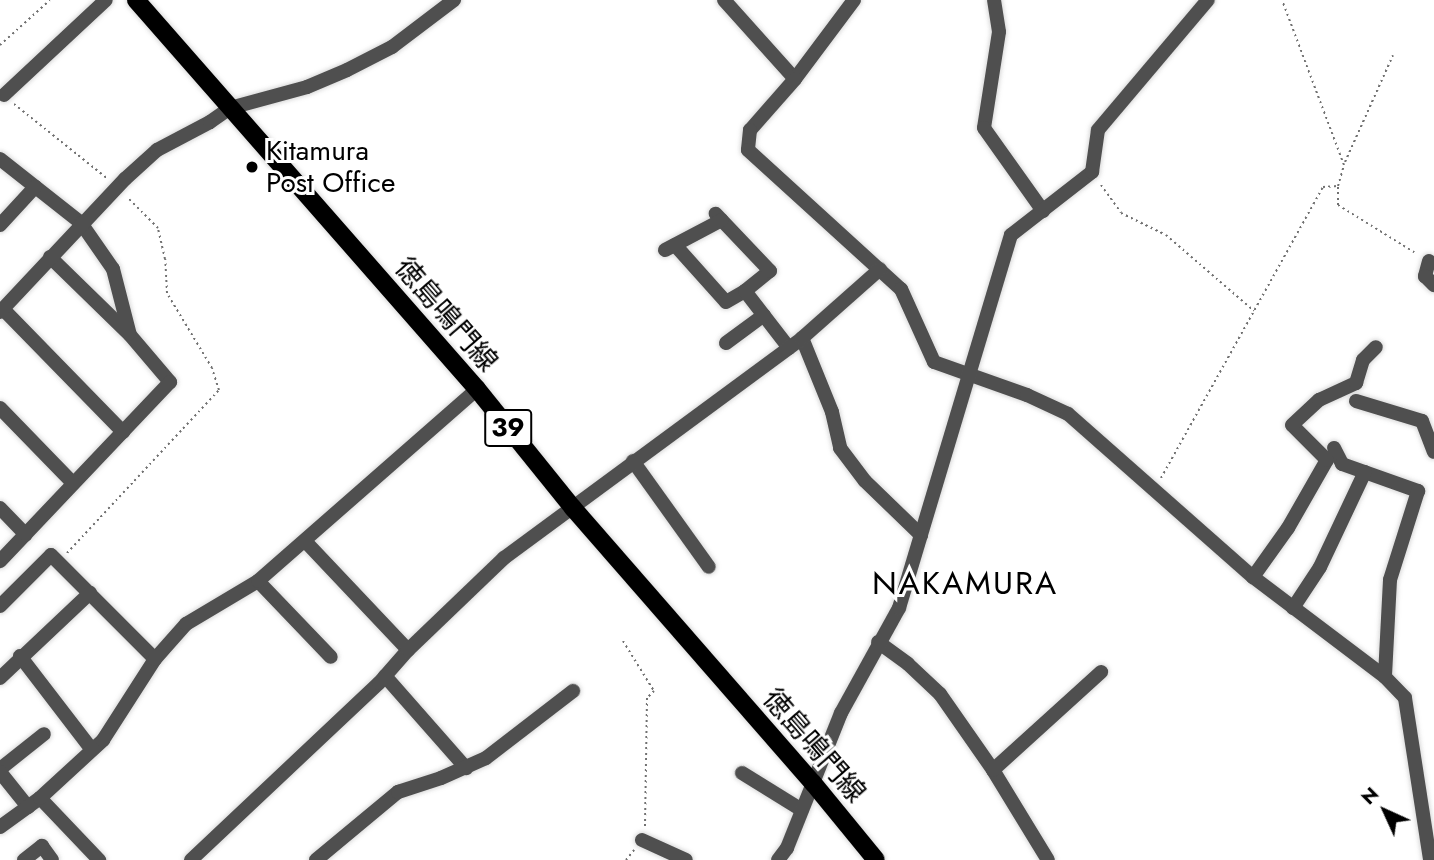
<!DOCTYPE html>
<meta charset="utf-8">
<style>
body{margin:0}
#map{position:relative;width:1434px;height:860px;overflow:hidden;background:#fff;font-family:Jost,"Noto Sans JP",sans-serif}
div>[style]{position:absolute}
.path>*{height:2px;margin-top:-1px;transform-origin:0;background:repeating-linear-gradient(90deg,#717171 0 2px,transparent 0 5.5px)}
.roads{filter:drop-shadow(0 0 2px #dbdbdb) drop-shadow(0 0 2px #dbdbdb)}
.minor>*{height:14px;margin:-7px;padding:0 7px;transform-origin:7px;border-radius:7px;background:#4f4f4f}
.tertiary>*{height:14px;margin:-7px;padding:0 7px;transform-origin:7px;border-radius:7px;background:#4f4f4f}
.primary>*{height:18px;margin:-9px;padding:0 9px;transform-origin:9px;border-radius:9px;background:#000}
.dots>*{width:19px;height:19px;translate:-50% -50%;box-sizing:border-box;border:4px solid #fff;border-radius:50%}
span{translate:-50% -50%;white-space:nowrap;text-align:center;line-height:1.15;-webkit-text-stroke:6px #fff;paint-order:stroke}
.shield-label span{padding:2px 5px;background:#fff;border:2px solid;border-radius:5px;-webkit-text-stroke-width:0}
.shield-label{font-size:26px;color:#000;font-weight:700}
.poi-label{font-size:28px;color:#000}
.left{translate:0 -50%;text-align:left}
.street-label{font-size:28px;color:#000}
.quarter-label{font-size:32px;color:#000;letter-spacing:2px}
.north{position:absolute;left:1350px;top:776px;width:70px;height:70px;-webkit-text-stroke:5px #fff;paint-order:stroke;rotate:315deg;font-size:19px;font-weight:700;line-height:28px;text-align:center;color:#000}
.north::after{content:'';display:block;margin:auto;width:24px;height:32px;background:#000;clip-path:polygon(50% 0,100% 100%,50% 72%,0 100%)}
</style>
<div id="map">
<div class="path">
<i style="left:0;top:45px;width:67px;rotate:-42deg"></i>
<i style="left:14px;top:104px;width:120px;rotate:38.6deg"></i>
<i style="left:1345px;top:162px;width:117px;rotate:-65.8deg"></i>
<i style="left:1101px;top:185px;width:34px;rotate:54deg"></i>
<i style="left:1121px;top:213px;width:50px;rotate:26.1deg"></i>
<i style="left:1166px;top:235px;width:116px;rotate:40.8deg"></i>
<i style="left:1338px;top:187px;width:18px;rotate:90deg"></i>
<i style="left:1338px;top:205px;width:93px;rotate:31.8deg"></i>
<i style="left:1161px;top:478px;width:333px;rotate:-60.9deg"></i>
<i style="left:1323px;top:187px;width:15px;rotate:-4deg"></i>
<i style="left:1338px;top:186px;width:22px;rotate:-74deg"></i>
<i style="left:1344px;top:165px;width:176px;rotate:-110.6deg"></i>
<i style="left:67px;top:553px;width:223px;rotate:-47deg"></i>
<i style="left:219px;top:390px;width:23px;rotate:-108deg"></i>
<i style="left:212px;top:368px;width:87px;rotate:-121deg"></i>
<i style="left:167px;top:293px;width:34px;rotate:-93deg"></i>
<i style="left:165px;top:259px;width:32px;rotate:-103deg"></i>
<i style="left:158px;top:228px;width:44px;rotate:-135deg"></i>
<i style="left:623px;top:641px;width:59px;rotate:58.2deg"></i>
<i style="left:654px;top:691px;width:10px;rotate:135deg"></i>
<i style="left:647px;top:698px;width:128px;rotate:90.9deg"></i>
<i style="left:626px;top:860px;width:13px;rotate:-51deg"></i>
</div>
<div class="roads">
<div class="minor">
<i style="left:724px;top:0;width:106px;rotate:48.1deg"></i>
<i style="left:854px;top:0;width:99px;rotate:126.8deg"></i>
<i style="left:795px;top:79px;width:68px;rotate:131.4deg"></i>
<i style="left:750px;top:130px;width:20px;rotate:96deg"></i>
<i style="left:748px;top:150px;width:207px;rotate:42.3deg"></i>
<i style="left:901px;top:289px;width:80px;rotate:65.7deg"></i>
<i style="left:934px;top:362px;width:99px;rotate:19.5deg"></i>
<i style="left:1027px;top:395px;width:45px;rotate:24.9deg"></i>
<i style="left:1068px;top:414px;width:247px;rotate:41.4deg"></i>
<i style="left:1253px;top:577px;width:166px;rotate:37.1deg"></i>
<i style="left:1385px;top:677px;width:29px;rotate:46deg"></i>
<i style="left:1405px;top:698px;width:164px;rotate:81.2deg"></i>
<i style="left:994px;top:0;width:32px;rotate:81deg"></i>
<i style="left:999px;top:32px;width:97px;rotate:98.9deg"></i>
<i style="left:984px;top:128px;width:102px;rotate:54.6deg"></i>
<i style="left:4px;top:95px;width:139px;rotate:-43deg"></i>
<i style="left:0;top:159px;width:103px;rotate:38.3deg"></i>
<i style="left:81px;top:223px;width:56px;rotate:55.2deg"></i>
<i style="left:113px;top:269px;width:68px;rotate:75.6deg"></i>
<i style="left:130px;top:335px;width:62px;rotate:49.6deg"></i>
<i style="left:170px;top:382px;width:247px;rotate:133.5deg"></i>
<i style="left:0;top:225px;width:52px;rotate:-47.4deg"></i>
<i style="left:675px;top:245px;width:76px;rotate:48.2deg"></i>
<i style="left:726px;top:302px;width:22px;rotate:-30deg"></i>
<i style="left:745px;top:291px;width:32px;rotate:-39deg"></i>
<i style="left:770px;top:271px;width:79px;rotate:-133.5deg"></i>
<i style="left:665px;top:250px;width:64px;rotate:-27.8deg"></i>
<i style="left:50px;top:257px;width:110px;rotate:44.3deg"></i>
<i style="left:1429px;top:261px;width:16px;rotate:105deg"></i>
<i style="left:1425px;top:276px;width:13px;rotate:45deg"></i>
<i style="left:745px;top:291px;width:72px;rotate:52.3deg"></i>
<i style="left:3px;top:309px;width:172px;rotate:45.7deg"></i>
<i style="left:0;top:312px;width:183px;rotate:-46.8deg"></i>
<i style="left:802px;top:338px;width:80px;rotate:67.9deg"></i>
<i style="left:832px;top:412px;width:37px;rotate:77deg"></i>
<i style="left:840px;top:448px;width:41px;rotate:52.9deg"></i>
<i style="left:865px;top:481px;width:78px;rotate:44deg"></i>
<i style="left:726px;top:343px;width:47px;rotate:-36.4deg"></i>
<i style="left:1356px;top:401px;width:69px;rotate:16.9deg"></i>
<i style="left:1422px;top:421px;width:33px;rotate:69deg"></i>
<i style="left:0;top:408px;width:105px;rotate:45.8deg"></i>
<i style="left:1334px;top:448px;width:18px;rotate:63deg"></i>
<i style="left:1342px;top:464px;width:81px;rotate:19.6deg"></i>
<i style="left:1418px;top:491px;width:93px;rotate:107.5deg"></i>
<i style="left:1390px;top:580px;width:97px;rotate:93deg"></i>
<i style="left:633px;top:461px;width:130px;rotate:54.4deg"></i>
<i style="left:0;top:508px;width:37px;rotate:46deg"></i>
<i style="left:305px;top:541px;width:150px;rotate:46.6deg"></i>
<i style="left:1253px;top:577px;width:60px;rotate:-54.5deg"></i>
<i style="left:1288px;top:528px;width:78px;rotate:-60.2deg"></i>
<i style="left:1327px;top:460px;width:49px;rotate:-135deg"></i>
<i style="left:1292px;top:425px;width:37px;rotate:-43deg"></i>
<i style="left:1319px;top:400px;width:41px;rotate:-24.7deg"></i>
<i style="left:1356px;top:383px;width:24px;rotate:-73deg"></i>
<i style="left:1363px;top:360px;width:18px;rotate:-45deg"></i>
<i style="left:258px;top:581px;width:105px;rotate:46.2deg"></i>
<i style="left:0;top:606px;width:72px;rotate:-45deg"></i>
<i style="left:51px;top:555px;width:147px;rotate:45deg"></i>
<i style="left:1293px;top:608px;width:49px;rotate:-56.6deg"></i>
<i style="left:1320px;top:567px;width:105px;rotate:-64.7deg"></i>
<i style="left:878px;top:642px;width:37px;rotate:36deg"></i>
<i style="left:908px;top:664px;width:44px;rotate:43.2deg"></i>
<i style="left:940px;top:694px;width:93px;rotate:55.1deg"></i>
<i style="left:993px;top:770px;width:105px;rotate:58.6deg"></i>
<i style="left:20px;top:656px;width:118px;rotate:52.5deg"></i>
<i style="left:385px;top:676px;width:123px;rotate:48.6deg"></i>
<i style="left:0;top:678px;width:124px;rotate:-43.4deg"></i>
<i style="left:0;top:769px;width:56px;rotate:-38.5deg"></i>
<i style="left:993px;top:770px;width:146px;rotate:-42.2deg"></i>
<i style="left:0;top:772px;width:45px;rotate:51.3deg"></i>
<i style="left:742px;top:773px;width:70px;rotate:31.7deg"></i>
<i style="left:40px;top:798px;width:86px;rotate:46.4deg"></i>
<i style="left:0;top:827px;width:49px;rotate:-35.9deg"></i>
<i style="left:40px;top:798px;width:86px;rotate:-42.6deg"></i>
<i style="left:103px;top:740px;width:96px;rotate:-57.3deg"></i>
<i style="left:155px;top:659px;width:47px;rotate:-48.5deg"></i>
<i style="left:186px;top:624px;width:84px;rotate:-30.8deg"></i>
<i style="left:258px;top:581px;width:291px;rotate:-41.2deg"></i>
<i style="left:642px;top:840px;width:48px;rotate:24.4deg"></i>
<i style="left:24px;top:860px;width:23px;rotate:-38deg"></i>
<i style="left:42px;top:846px;width:17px;rotate:54deg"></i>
<i style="left:191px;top:860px;width:258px;rotate:-43.3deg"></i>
<i style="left:379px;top:683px;width:44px;rotate:-48.7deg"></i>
<i style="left:408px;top:650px;width:133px;rotate:-43.8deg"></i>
<i style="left:504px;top:558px;width:370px;rotate:-36.4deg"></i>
<i style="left:802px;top:338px;width:104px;rotate:-41.5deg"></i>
<i style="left:316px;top:860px;width:107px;rotate:-39.7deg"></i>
<i style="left:398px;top:792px;width:45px;rotate:-18deg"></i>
<i style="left:441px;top:778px;width:49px;rotate:-24deg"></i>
<i style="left:486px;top:758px;width:110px;rotate:-37.6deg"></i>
<i style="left:778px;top:860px;width:15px;rotate:-53deg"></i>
<i style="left:787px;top:848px;width:145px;rotate:-68.2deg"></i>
<i style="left:841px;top:713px;width:120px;rotate:-61.1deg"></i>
<i style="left:899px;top:608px;width:389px;rotate:-73.3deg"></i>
<i style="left:1011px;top:235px;width:103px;rotate:-37.9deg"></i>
<i style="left:1092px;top:172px;width:42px;rotate:-81.9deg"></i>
<i style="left:1098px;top:130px;width:170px;rotate:-49.8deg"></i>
</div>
<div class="tertiary">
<i style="left:125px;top:179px;width:43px;rotate:-42.2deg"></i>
<i style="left:157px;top:150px;width:60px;rotate:-27.8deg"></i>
<i style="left:210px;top:122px;width:24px;rotate:-35deg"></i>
<i style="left:230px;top:108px;width:80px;rotate:-15.3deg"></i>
<i style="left:307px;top:87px;width:43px;rotate:-23deg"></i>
<i style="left:347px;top:70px;width:51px;rotate:-27.1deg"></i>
<i style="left:392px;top:47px;width:78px;rotate:-37.2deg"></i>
</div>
<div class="primary">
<i style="left:136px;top:0;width:517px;rotate:48.76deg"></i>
<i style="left:477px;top:389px;width:153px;rotate:51.1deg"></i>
<i style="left:573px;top:508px;width:365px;rotate:48.9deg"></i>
<i style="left:813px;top:783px;width:99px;rotate:50.7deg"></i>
</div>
</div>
<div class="dots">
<i style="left:252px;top:167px;background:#000"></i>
</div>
<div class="shield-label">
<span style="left:508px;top:428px">39</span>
</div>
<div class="poi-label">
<span class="left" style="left:266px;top:167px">Kitamura<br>Post Office</span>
</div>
<div class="street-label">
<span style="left:446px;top:315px;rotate:49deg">徳島鳴門線</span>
<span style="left:814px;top:746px;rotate:49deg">徳島鳴門線</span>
</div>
<div class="quarter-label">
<span style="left:965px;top:583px">NAKAMURA</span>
</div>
<div class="north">N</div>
</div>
